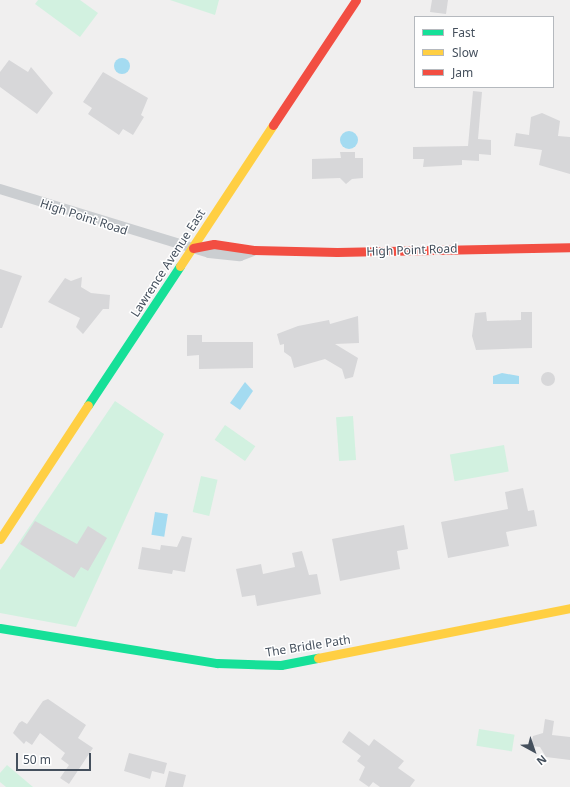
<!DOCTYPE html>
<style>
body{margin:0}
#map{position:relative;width:570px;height:787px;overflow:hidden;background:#f0efef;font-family:"Noto Sans",sans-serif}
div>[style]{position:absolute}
.green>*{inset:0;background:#d2f1e0;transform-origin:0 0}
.water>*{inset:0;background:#a4dbf1;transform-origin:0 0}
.round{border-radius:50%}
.building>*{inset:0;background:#d7d7d9}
.street>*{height:10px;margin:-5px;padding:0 5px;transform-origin:5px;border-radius:5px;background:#cbced1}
.fast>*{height:9px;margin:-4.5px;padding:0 4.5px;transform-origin:4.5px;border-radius:4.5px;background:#16e098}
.slow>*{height:9px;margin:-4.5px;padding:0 4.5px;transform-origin:4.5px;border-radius:4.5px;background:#ffcf43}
.jam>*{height:9px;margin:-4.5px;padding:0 4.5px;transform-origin:4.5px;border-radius:4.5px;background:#f24e42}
span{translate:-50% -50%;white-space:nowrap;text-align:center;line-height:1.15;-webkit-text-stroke:3px #fff;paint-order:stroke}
.street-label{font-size:12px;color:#45505d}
.legend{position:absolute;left:414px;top:16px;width:140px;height:72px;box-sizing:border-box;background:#fff;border:1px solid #b5b9be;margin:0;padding:5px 7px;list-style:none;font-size:12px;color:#45505d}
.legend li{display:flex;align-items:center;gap:8px;height:20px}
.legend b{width:20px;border:1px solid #b5b9be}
.north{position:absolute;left:514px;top:731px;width:40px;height:40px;-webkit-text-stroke:3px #fff;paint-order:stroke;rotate:140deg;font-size:11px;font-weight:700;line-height:16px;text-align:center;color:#45505d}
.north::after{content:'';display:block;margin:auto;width:14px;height:18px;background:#45505d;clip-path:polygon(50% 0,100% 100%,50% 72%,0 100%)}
.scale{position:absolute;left:16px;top:753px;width:75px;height:18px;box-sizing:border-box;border:2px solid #45505d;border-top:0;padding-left:5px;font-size:12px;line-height:14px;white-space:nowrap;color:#45505d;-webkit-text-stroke:3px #fff;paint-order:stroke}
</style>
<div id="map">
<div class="green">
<i style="clip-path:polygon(38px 0,80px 0,98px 13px,80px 37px,35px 4px)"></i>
<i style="clip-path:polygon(170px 0,219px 0,215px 15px)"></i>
<i style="clip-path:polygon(115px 401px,164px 434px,76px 627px,0 613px,0 570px)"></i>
<i style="left:353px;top:416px;width:44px;height:17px;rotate:86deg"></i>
<i style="left:225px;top:425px;width:37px;height:18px;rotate:35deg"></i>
<i style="left:504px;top:445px;width:27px;height:55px;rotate:80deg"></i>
<i style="left:201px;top:476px;width:17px;height:37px;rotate:13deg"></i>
<i style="left:479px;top:729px;width:36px;height:17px;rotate:9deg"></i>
<i style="clip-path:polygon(7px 765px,33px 787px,6px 787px,0 782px,0 773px)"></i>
</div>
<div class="water">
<i class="round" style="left:114px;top:58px;width:16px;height:16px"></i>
<i class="round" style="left:340px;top:131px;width:18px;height:18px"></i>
<i style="clip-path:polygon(502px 373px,519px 376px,519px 384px,493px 384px,493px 376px)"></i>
<i style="clip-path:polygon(245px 382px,253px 391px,240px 410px,230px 403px)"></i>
<i style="left:155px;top:512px;width:13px;height:23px;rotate:9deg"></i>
</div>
<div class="building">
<i style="clip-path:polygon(432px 0,448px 0,446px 14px,430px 12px)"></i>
<i style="clip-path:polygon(9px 60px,28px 72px,31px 67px,53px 93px,37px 114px,0 87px,0 72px)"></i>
<i style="clip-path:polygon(103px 72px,148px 98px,141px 115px,144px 117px,133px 135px,123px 129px,119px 135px,88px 114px,92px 108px,83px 102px)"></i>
<i style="clip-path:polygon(473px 91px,482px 92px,478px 139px,491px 140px,491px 155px,479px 154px,479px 161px,462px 160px,462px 165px,423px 167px,424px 159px,413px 159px,413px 147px,468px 146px)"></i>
<i style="clip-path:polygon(542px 113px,560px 121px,558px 136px,570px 137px,570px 174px,539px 165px,542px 150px,514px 146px,516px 133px,529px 135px,531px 117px)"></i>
<i style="clip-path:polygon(340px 152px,355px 152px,355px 158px,363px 158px,363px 178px,352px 179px,346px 184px,340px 178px,312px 179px,312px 159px,341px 158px)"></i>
<i style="clip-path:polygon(0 269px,22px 276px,2px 328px,0 328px)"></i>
<i style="clip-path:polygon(82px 277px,81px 287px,91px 293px,110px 295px,109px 309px,103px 309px,83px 334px,76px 327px,80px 318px,48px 302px,65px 278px,71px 281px)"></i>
<i style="clip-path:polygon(486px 312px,487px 321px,521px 320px,521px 312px,532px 312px,532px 348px,476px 350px,472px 336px,475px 313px)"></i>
<i style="clip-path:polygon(358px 316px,359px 343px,335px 344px,358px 358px,353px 377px,345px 379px,342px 369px,325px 359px,294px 368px,291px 357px,284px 352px,284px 344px,280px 345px,277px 334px,298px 326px,329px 320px,330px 324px)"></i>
<i style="clip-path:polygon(187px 335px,202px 335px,202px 342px,253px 342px,253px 368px,199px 369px,199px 355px,187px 356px)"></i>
<i class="round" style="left:541px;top:372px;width:14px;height:14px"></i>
<i style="clip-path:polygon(523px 488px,528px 511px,534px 510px,537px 526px,506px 532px,509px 546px,448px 558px,441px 522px,508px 509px,505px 492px)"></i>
<i style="clip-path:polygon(35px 521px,77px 544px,88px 526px,107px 538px,88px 571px,81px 567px,74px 578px,20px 544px)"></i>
<i style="clip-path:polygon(404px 525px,408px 549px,397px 551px,400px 569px,340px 581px,332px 539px)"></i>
<i style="clip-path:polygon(182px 536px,192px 538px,185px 572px,173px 570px,172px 574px,138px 569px,142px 547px,160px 550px,161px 545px,177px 547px)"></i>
<i style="clip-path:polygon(302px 551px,309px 575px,317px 574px,321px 594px,257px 606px,255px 595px,242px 597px,236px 569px,261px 564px,263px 574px,295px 567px,292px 553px)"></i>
<i style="clip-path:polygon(48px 699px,86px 725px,78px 738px,93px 748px,69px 784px,60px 778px,69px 765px,61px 759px,65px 753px,40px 733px,32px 745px,26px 741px,24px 744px,13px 733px,19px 723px,22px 721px,27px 724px,43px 701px)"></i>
<i style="clip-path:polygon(545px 719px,554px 721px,552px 735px,570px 737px,570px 760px,546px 757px,540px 747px,531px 746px,533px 736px,543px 733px)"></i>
<i style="clip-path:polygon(349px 731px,369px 746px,374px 739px,404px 761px,398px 768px,415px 780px,410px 787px,380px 787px,373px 782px,369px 787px,359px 780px,365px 767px,357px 761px,361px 756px,342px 742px)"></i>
<i style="clip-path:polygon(129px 753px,167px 763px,164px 774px,152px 771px,150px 779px,124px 771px)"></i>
<i style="clip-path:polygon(169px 771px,186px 775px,183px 787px,165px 787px)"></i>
</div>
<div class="street">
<i style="left:0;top:189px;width:219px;rotate:17deg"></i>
<i style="left:209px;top:253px;width:31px;rotate:6deg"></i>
<i style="left:240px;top:256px;width:14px;rotate:-21deg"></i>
</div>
<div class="fast">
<i style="left:88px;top:405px;width:167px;rotate:-56.5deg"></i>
<i style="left:0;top:628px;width:220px;rotate:9.2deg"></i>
<i style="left:217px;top:663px;width:64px;rotate:1.8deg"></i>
<i style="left:281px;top:665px;width:38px;rotate:-11deg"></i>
</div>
<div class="slow">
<i style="left:180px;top:266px;width:169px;rotate:-56.6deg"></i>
<i style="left:0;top:539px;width:160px;rotate:-56.7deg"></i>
<i style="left:318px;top:658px;width:257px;rotate:-11.2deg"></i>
</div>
<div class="jam">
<i style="left:273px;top:125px;width:150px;rotate:-56.4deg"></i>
<i style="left:193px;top:248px;width:21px;rotate:-11deg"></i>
<i style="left:214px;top:244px;width:40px;rotate:8.5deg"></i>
<i style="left:254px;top:250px;width:83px;rotate:1.4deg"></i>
<i style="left:337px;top:252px;width:233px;rotate:-1.2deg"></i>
</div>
<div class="street-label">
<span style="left:84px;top:217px;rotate:18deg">High Point Road</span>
<span style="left:412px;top:250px;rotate:-2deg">High Point Road</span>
<span style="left:168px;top:263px;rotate:-57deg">Lawrence Avenue East</span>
<span style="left:308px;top:646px;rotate:-9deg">The Bridle Path</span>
</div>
<ul class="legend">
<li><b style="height:5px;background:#16e098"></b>Fast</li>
<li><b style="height:5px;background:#ffcf43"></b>Slow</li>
<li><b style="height:5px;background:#f24e42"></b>Jam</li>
</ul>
<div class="north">N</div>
<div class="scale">50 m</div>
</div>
